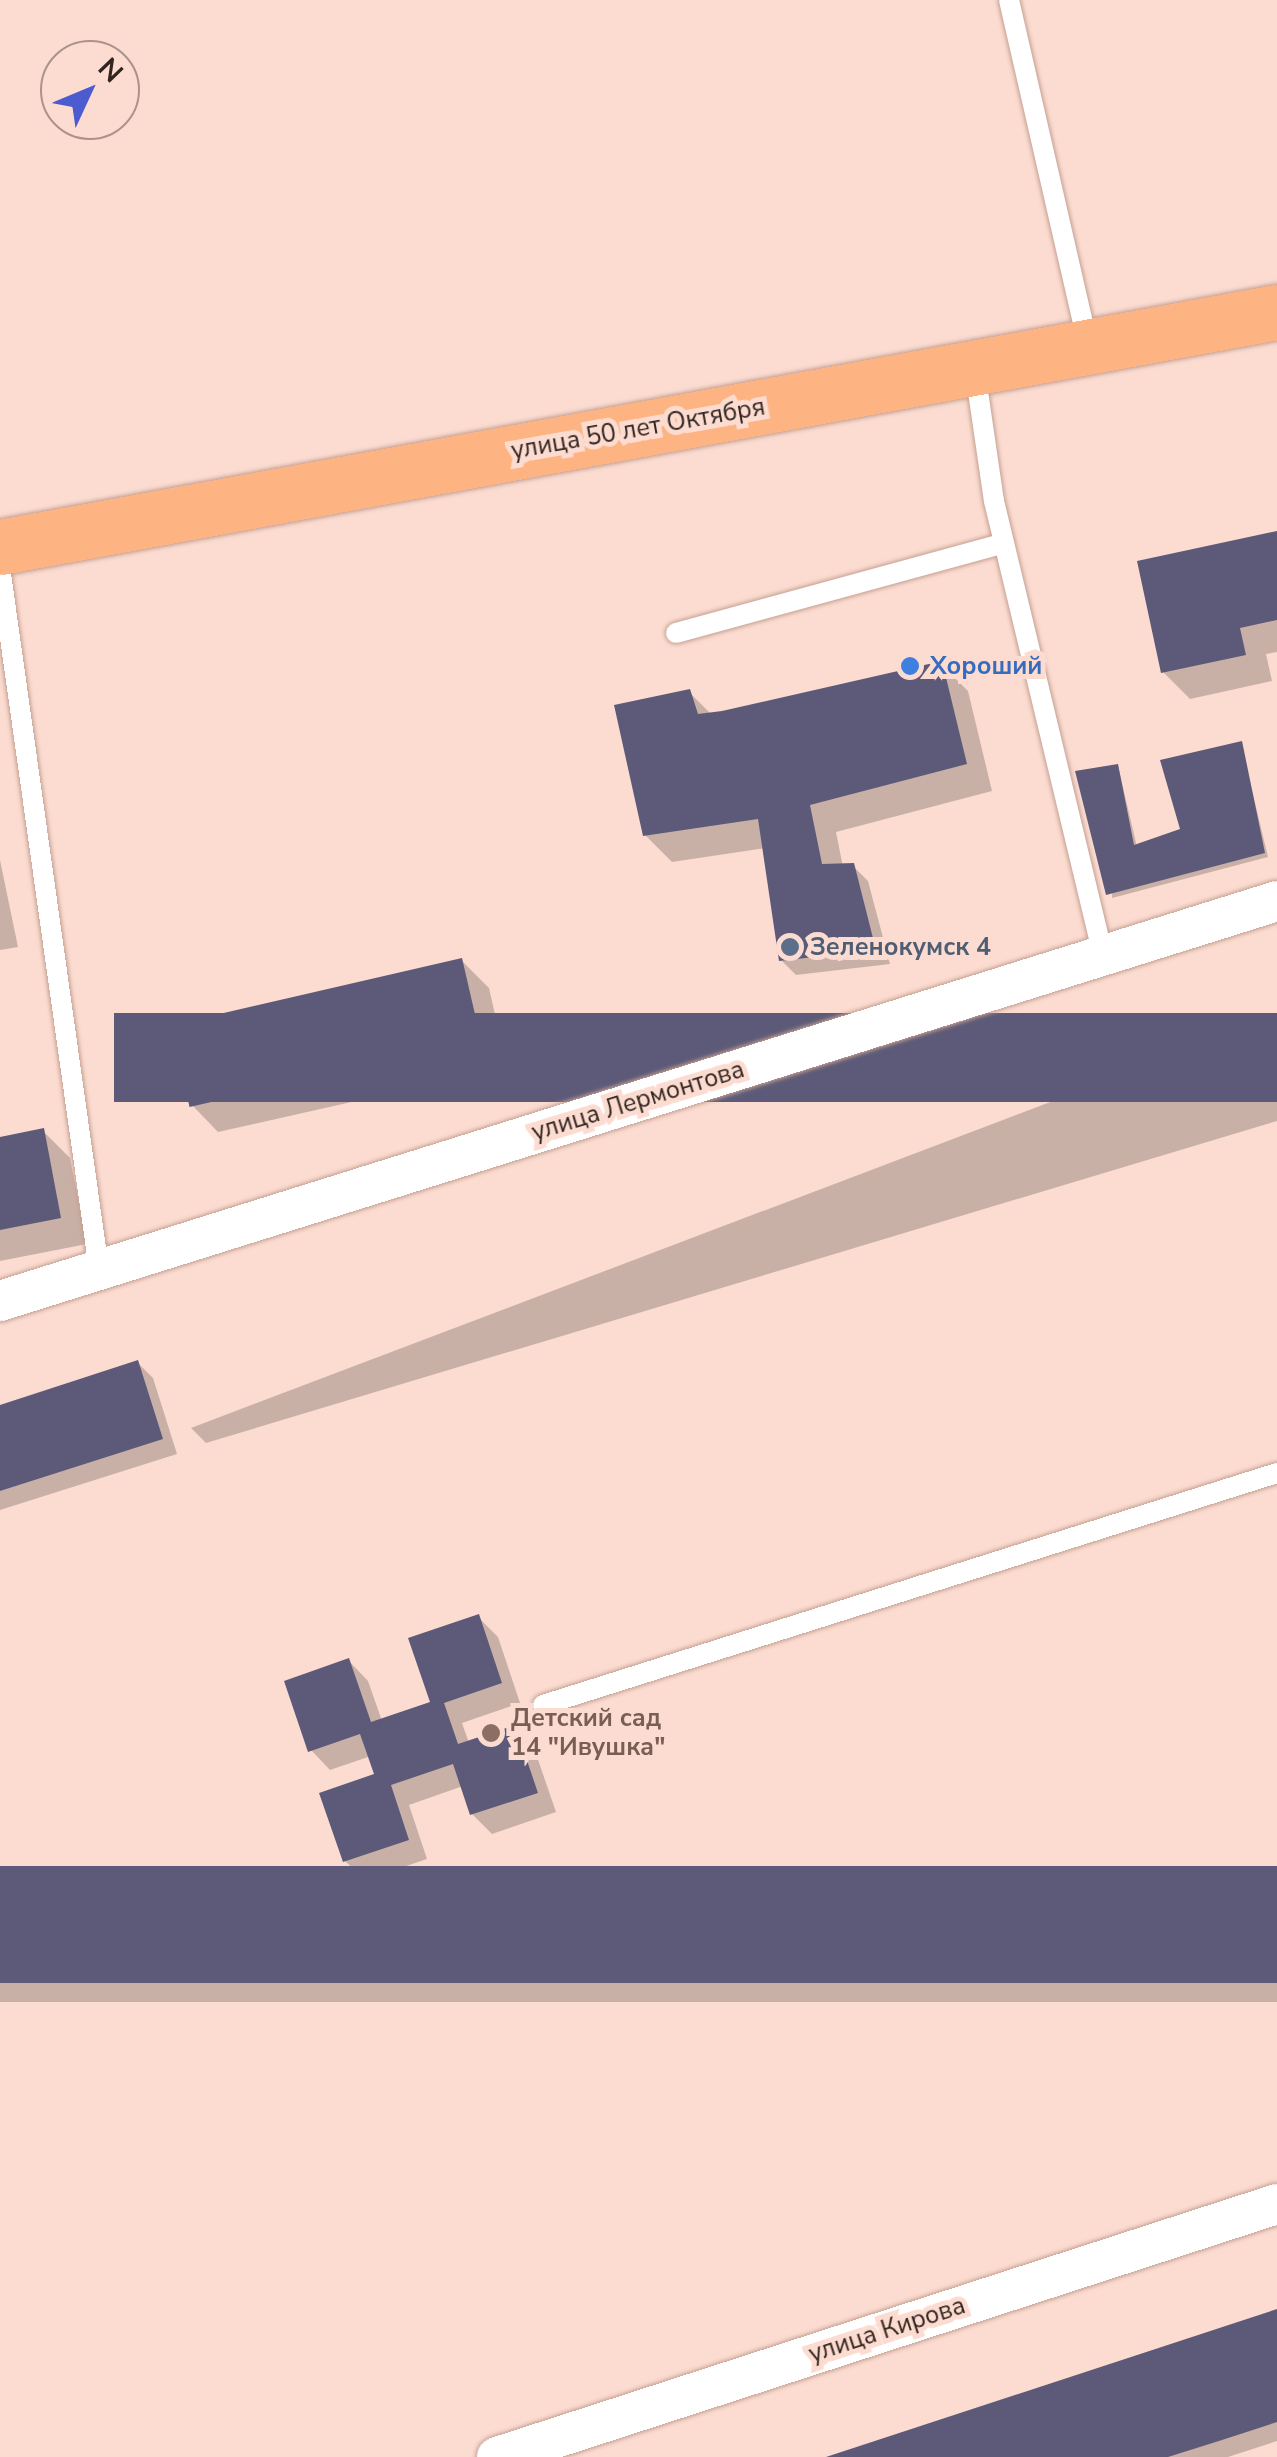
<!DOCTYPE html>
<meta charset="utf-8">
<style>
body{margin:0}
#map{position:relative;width:1277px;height:2457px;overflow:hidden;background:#fcdcd1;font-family:"Nunito Sans",sans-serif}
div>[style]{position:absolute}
.shadow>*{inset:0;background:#0003;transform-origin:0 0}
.building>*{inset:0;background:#5c5a78;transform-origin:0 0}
.roads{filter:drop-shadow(0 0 2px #c5a093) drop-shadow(0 0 2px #c5a093)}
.service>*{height:20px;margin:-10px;padding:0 10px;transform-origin:10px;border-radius:10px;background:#fff}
.minor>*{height:40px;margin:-20px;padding:0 20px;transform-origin:20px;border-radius:20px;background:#fff}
.trunk>*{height:55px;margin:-27.5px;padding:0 27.5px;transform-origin:27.5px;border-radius:27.5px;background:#feb482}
.dots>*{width:28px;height:28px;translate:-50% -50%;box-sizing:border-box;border:5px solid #fcdcd1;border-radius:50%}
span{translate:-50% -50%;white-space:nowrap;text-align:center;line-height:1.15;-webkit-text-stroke:10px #fcdcd1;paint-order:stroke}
.street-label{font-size:25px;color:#32241f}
.shop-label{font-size:25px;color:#366cbe;font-weight:700}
.left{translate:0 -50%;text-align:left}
.service-label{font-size:25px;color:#4e5e75;font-weight:700}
.education-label{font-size:25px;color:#785e54;font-weight:700}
.north{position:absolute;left:40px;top:40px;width:100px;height:100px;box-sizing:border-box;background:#fcdcd1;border:2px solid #ab928a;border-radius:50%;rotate:46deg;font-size:28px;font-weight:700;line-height:40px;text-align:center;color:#32241f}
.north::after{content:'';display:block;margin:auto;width:35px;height:45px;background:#4c5bd0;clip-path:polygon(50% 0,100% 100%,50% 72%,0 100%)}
</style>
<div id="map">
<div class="shadow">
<i style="clip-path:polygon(1277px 533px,1277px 652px,1266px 654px,1272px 681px,1190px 699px,1163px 672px)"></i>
<i style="clip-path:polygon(941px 664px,968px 691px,992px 791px,836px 832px,843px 867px,853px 866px,868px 881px,890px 964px,796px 975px,781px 960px,766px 848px,672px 862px,645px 835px,689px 692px,712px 715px)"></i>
<i style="clip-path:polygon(1241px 744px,1268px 857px,1112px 898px,1118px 766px,1137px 847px,1183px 831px)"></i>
<i style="clip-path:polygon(0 860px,18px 947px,0 950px)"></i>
<i style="clip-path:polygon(462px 961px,489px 988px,507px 1067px,218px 1132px,191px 1104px)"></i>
<i style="clip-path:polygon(1277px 1016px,1277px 1121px,206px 1443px,191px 1428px)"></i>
<i style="clip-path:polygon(43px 1131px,70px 1158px,87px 1244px,0 1261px,0 1140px)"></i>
<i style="clip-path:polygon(138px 1363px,153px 1378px,177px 1454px,0 1510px,0 1407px)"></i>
<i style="clip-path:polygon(478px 1617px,498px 1637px,520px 1703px,462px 1723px,469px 1743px,514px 1728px,534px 1748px,556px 1812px,492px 1834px,472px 1814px,463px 1786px,409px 1805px,427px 1859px,365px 1880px,345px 1861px,377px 1775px,371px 1756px,330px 1770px,311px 1750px,349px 1661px,368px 1681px,382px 1721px,433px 1704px)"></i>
<i style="left:1277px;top:1869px;width:133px;height:1342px;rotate:90deg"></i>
<i style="clip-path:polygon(1277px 2311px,1277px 2441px,1228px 2457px,832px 2457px)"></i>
</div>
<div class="building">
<i style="clip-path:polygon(1277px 531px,1277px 620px,1240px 628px,1246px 655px,1161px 673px,1137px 561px)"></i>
<i style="clip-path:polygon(942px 661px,967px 764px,810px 805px,822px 864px,854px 863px,876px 950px,779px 961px,758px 819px,643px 836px,614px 705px,690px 689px,698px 714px,722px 711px)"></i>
<i style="clip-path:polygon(1242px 741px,1265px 853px,1106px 895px,1075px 771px,1118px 764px,1134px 845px,1180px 829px,1160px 760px)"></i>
<i style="left:462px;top:958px;width:84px;height:299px;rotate:77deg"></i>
<i style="left:1277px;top:1013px;width:89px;height:1163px;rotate:90deg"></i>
<i style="clip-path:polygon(44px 1128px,61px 1218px,0 1230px,0 1137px)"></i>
<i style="clip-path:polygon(138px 1360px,163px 1439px,0 1491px,0 1405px)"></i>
<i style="clip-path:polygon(479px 1614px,502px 1683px,444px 1703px,458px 1744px,515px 1725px,538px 1793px,470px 1815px,453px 1764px,391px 1785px,409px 1840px,343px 1862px,319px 1793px,374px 1774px,360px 1734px,308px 1752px,284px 1681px,349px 1658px,371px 1722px,430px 1702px,408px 1638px)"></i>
<i style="left:1277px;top:1866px;width:117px;height:1342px;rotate:90deg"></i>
<i style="clip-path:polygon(1277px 2309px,1277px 2422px,1222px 2440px,1168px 2457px,826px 2457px)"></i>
</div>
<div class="roads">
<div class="service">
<i style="left:1009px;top:0;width:353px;rotate:77.1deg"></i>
<i style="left:975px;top:371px;width:131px;rotate:81.7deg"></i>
<i style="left:994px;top:501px;width:467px;rotate:76.5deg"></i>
<i style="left:0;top:567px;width:710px;rotate:81.98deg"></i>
<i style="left:676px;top:633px;width:340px;rotate:-15.3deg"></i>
<i style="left:543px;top:1705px;width:770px;rotate:-17.54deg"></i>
</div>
<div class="minor">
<i style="left:0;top:1301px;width:1338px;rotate:-17.39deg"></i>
<i style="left:497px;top:2457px;width:820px;rotate:-17.97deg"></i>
</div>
<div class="trunk">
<i style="left:0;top:547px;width:1298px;rotate:-10.43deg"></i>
</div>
</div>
<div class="dots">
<i style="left:910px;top:666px;background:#3f7fe0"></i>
<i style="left:790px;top:947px;background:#5c6f8a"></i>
<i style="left:491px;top:1733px;background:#8d6e63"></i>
</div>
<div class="street-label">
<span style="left:638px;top:429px;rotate:-10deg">улица 50 лет Октября</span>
<span style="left:638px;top:1101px;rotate:-17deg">улица Лермонтова</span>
<span style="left:887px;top:2330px;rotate:-18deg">улица Кирова</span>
</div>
<div class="shop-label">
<span class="left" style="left:930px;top:666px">Хороший</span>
</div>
<div class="service-label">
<span class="left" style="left:810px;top:947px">Зеленокумск 4</span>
</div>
<div class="education-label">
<span class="left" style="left:511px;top:1733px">Детский сад<br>14 "Ивушка"</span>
</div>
<div class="north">N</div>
</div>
